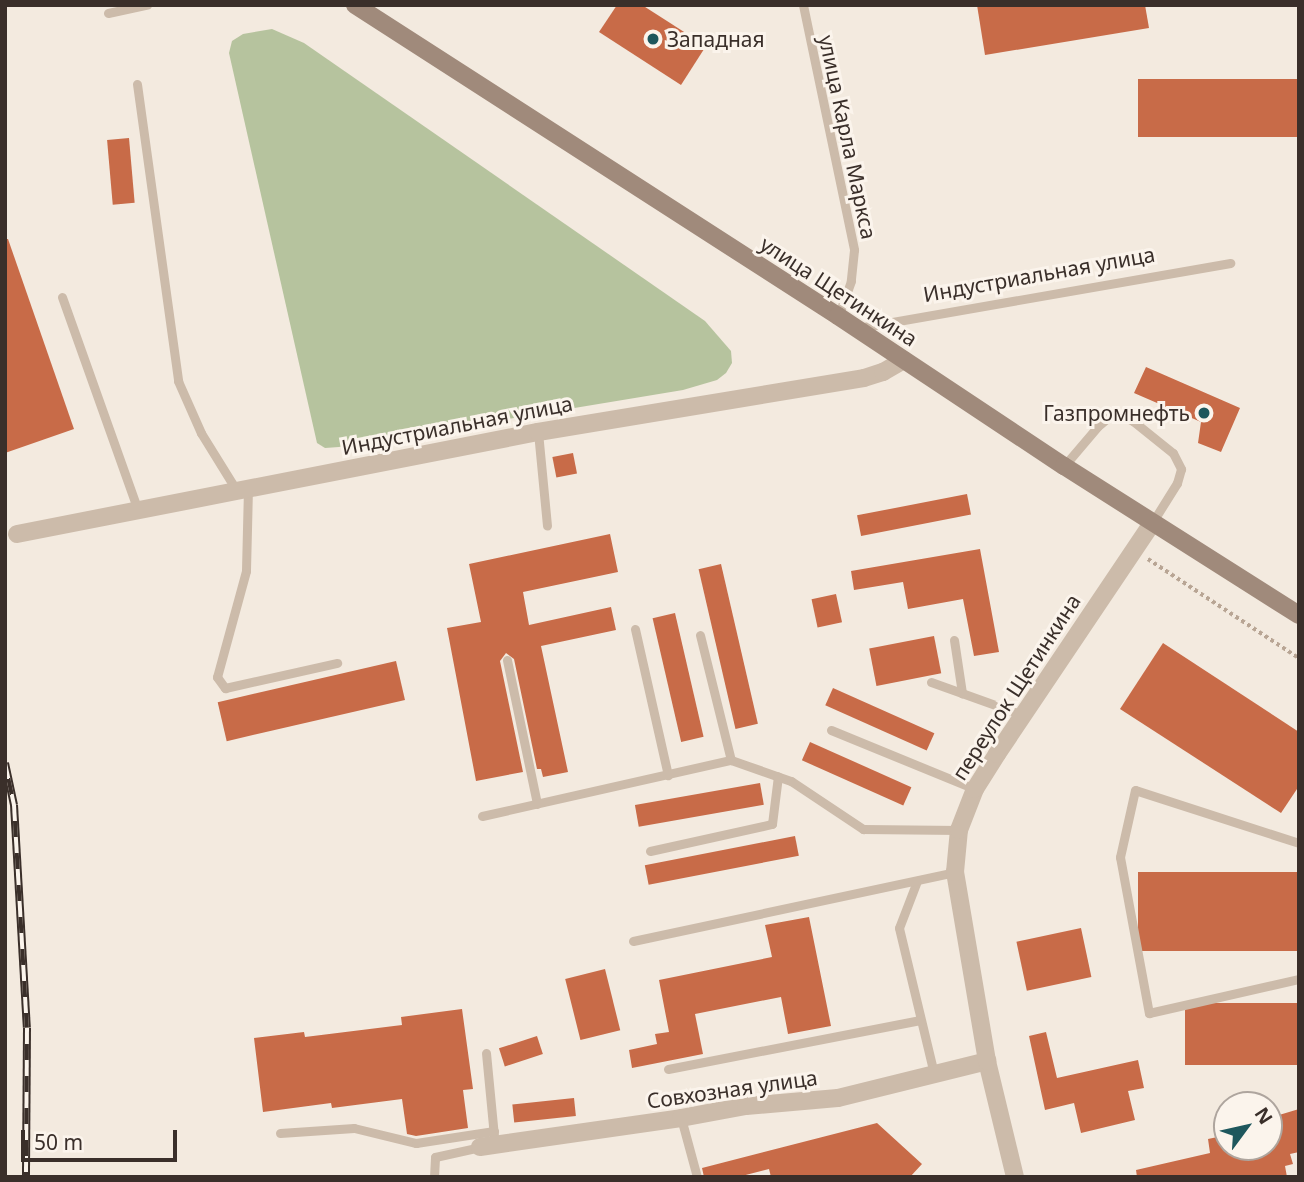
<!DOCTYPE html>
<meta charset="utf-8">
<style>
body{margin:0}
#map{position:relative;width:1304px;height:1182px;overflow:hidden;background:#f3eadf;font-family:"Noto Sans",sans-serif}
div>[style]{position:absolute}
.green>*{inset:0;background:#b6c39e}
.building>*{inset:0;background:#c86b48;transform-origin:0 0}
.path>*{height:3.5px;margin-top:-1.75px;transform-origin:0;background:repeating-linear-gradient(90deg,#b8a594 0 3.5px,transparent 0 7px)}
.lane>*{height:9px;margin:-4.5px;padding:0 4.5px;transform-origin:4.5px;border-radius:4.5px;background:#cba}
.street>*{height:18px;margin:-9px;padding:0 9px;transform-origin:9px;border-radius:9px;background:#cba}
.secondary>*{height:18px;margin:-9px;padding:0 9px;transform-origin:9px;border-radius:9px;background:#a08a7b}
.rail>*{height:8px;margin-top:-4px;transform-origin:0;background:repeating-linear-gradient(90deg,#fbf4ec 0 16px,#3a2f2a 0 32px);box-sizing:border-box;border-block:2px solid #3a2f2a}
.dots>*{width:19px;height:19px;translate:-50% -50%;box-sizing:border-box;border:4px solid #fbf4ec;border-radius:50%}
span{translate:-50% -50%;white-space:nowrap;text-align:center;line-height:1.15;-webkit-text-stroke:6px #fbf4ec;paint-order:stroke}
.poi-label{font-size:21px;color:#3a2f2a}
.left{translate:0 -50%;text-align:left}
.right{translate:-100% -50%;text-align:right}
.street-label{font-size:21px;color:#3a2f2a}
.frame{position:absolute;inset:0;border:7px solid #3a2f2a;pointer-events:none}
.north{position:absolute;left:1213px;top:1091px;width:70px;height:70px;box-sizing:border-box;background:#fbf4ec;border:2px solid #aea59e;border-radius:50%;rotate:57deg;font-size:19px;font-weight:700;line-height:28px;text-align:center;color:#3a2f2a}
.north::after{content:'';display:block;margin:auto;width:24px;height:32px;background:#1e575d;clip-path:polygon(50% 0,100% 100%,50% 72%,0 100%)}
.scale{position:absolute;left:21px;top:1130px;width:156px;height:32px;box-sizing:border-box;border:4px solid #3a2f2a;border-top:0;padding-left:9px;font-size:21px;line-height:24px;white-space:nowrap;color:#3a2f2a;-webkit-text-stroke:5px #fbf4ec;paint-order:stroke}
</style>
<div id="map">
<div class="green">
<i style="clip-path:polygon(272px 29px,304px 43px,705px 321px,731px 351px,732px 363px,726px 373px,717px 380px,683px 390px,339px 447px,325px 448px,317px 443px,229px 53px,232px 41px,243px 34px)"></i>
</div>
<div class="building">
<i style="clip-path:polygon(617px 5px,642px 5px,706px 46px,681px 85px,599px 32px)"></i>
<i style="clip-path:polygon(977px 5px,1145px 5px,1149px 28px,985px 55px)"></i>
<i style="left:1299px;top:79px;width:58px;height:161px;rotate:90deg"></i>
<i style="left:129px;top:138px;width:65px;height:22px;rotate:85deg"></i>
<i style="clip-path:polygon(5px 239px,8px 239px,74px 429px,5px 453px)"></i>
<i style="clip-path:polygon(1146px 367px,1240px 408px,1221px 452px,1198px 443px,1201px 422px,1134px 393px)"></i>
<i style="left:573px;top:453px;width:21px;height:21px;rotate:79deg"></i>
<i style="left:967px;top:494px;width:21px;height:112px;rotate:79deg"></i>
<i style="clip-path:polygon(610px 534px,618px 572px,523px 592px,529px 625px,611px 607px,616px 630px,541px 646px,568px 772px,543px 777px,541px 769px,537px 769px,514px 659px,506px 653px,500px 661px,523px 772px,476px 781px,447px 628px,481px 622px,469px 564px)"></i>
<i style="clip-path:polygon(980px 549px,999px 652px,974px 656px,963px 599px,908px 609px,903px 582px,854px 590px,851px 571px)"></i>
<i style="left:721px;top:564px;width:164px;height:23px;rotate:77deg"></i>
<i style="left:836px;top:594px;width:29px;height:25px;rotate:78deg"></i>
<i style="left:675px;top:613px;width:127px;height:23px;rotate:77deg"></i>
<i style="left:934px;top:636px;width:38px;height:66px;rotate:79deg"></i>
<i style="clip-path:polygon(1163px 643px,1299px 732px,1299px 786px,1281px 813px,1120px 709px)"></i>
<i style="left:396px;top:661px;width:40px;height:183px;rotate:77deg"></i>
<i style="left:833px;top:688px;width:111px;height:19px;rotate:24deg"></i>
<i style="left:810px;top:742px;width:111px;height:20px;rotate:24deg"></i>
<i style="left:760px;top:783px;width:22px;height:127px;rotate:80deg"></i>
<i style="left:795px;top:836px;width:20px;height:153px;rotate:79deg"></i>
<i style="left:1299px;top:872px;width:79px;height:161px;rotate:90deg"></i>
<i style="clip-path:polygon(809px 917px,831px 1026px,788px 1034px,781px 997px,695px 1014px,703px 1054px,632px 1068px,629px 1050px,657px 1044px,655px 1034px,669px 1032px,659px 980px,772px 957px,765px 925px)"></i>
<i style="left:1081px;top:928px;width:50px;height:66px;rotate:78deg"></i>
<i style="left:605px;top:969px;width:63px;height:41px;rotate:76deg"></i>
<i style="left:1299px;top:1003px;width:62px;height:114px;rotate:90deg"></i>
<i style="clip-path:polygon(462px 1009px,473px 1089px,463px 1090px,468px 1128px,416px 1136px,407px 1134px,402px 1099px,332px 1108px,331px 1103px,263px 1112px,254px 1038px,304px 1032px,305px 1037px,402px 1025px,401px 1017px)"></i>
<i style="clip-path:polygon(1046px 1032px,1057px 1078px,1138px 1060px,1144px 1088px,1128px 1091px,1135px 1120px,1081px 1133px,1074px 1103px,1045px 1110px,1029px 1036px)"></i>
<i style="left:537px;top:1036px;width:19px;height:40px;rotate:72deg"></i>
<i style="left:574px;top:1098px;width:18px;height:62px;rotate:84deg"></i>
<i style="clip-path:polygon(1299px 1109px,1299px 1152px,1290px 1154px,1293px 1164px,1285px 1166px,1287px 1177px,1137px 1177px,1136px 1170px,1210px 1153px,1208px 1139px,1227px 1135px,1227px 1147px,1269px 1147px,1269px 1118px)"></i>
<i style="clip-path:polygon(877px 1123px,922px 1164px,910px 1177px,771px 1177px,769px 1169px,738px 1177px,704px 1177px,702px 1168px)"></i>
</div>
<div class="path">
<i style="left:1148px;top:559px;width:181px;rotate:33.3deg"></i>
</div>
<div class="lane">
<i style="left:803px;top:5px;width:250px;rotate:78.2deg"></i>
<i style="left:854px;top:250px;width:31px;rotate:96deg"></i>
<i style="left:851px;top:281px;width:37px;rotate:110deg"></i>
<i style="left:108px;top:13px;width:40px;rotate:-12deg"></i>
<i style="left:137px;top:84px;width:300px;rotate:82.1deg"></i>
<i style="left:178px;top:381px;width:57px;rotate:66.1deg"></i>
<i style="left:201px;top:433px;width:68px;rotate:58.2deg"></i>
<i style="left:62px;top:297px;width:226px;rotate:70.4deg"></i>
<i style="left:858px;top:328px;width:378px;rotate:-9.9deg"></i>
<i style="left:538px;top:432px;width:94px;rotate:84.5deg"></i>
<i style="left:1064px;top:466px;width:52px;rotate:-49.6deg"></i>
<i style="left:1098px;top:426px;width:16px;rotate:-40deg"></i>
<i style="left:1110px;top:416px;width:12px;rotate:-5deg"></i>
<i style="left:1122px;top:415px;width:13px;rotate:29deg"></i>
<i style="left:1133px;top:421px;width:51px;rotate:38.7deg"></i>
<i style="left:1173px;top:453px;width:18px;rotate:63deg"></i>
<i style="left:1181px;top:469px;width:15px;rotate:106deg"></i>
<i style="left:1177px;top:483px;width:47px;rotate:122deg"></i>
<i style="left:248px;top:488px;width:83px;rotate:91.4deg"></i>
<i style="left:246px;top:571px;width:110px;rotate:105.3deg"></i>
<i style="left:217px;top:677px;width:14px;rotate:54deg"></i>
<i style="left:225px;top:688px;width:115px;rotate:-12.6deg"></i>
<i style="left:635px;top:629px;width:150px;rotate:77.3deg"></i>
<i style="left:700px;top:635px;width:129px;rotate:76.1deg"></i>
<i style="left:954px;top:640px;width:54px;rotate:81.4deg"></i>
<i style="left:507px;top:660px;width:147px;rotate:78.2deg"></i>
<i style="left:931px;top:682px;width:98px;rotate:19.7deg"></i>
<i style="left:831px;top:730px;width:156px;rotate:22.3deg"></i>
<i style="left:482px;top:816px;width:255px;rotate:-12.7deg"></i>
<i style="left:731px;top:760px;width:64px;rotate:19.3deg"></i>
<i style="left:791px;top:781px;width:87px;rotate:33.7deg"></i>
<i style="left:863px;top:829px;width:96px;rotate:0.6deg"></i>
<i style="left:1299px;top:843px;width:172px;rotate:-162.1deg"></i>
<i style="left:1135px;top:790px;width:69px;rotate:102.6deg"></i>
<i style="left:1120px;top:857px;width:159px;rotate:79.5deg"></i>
<i style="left:1149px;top:1013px;width:154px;rotate:-12.8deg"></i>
<i style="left:650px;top:851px;width:125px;rotate:-12.5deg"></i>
<i style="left:772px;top:824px;width:48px;rotate:-82.9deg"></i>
<i style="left:917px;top:881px;width:50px;rotate:111deg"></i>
<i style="left:899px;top:928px;width:150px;rotate:76.5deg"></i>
<i style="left:633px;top:941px;width:329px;rotate:-12.1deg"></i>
<i style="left:486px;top:1053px;width:83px;rotate:84.5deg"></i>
<i style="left:668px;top:1069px;width:257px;rotate:-11deg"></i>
<i style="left:681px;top:1118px;width:61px;rotate:74.8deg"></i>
<i style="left:280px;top:1133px;width:74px;rotate:-3.9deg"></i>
<i style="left:354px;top:1128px;width:64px;rotate:13.6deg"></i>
<i style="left:416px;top:1143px;width:79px;rotate:-8.7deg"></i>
<i style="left:434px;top:1177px;width:20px;rotate:-87deg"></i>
<i style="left:435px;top:1157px;width:46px;rotate:-12.5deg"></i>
</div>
<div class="street">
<i style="left:17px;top:534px;width:531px;rotate:-11.08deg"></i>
<i style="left:538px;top:432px;width:330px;rotate:-9.4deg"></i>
<i style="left:864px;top:378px;width:20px;rotate:-18deg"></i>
<i style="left:883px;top:372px;width:24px;rotate:-30deg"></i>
<i style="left:480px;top:1147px;width:203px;rotate:-8.2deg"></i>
<i style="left:681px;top:1118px;width:66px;rotate:-10.5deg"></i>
<i style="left:746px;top:1106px;width:92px;rotate:-5deg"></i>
<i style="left:838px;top:1098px;width:154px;rotate:-13.9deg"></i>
<i style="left:1015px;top:1177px;width:119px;rotate:-103.6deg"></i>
<i style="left:987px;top:1061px;width:192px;rotate:-99.6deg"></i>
<i style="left:955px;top:872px;width:42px;rotate:-84.6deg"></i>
<i style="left:959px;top:830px;width:44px;rotate:-68.7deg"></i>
<i style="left:975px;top:789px;width:41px;rotate:-57.8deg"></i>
<i style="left:997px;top:754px;width:278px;rotate:-56.1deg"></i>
</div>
<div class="secondary">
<i style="left:355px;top:5px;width:574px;rotate:32.78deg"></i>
<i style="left:838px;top:316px;width:271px;rotate:33.6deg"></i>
<i style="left:1064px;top:466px;width:278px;rotate:32.4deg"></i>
</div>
<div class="rail">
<i style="left:5px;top:763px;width:43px;rotate:77.9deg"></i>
<i style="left:14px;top:805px;width:223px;rotate:86.7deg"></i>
<i style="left:27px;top:1028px;width:149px;rotate:90.4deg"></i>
</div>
<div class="dots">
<i style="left:653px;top:39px;background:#1e575d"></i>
<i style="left:1204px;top:413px;background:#1e575d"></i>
</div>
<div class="poi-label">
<span class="left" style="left:667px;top:39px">Западная</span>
<span class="right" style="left:1190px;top:413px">Газпромнефть</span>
</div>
<div class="street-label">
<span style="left:848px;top:137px;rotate:78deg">улица Карла Маркса</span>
<span style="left:1039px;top:274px;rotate:-10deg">Индустриальная улица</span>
<span style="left:839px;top:291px;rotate:33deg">улица Щетинкина</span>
<span style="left:457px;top:425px;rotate:-11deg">Индустриальная улица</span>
<span style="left:1016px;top:687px;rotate:-57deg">переулок Щетинкина</span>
<span style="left:732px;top:1089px;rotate:-8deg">Совхозная улица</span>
</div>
<div class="frame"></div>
<div class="north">N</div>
<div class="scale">50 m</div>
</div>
